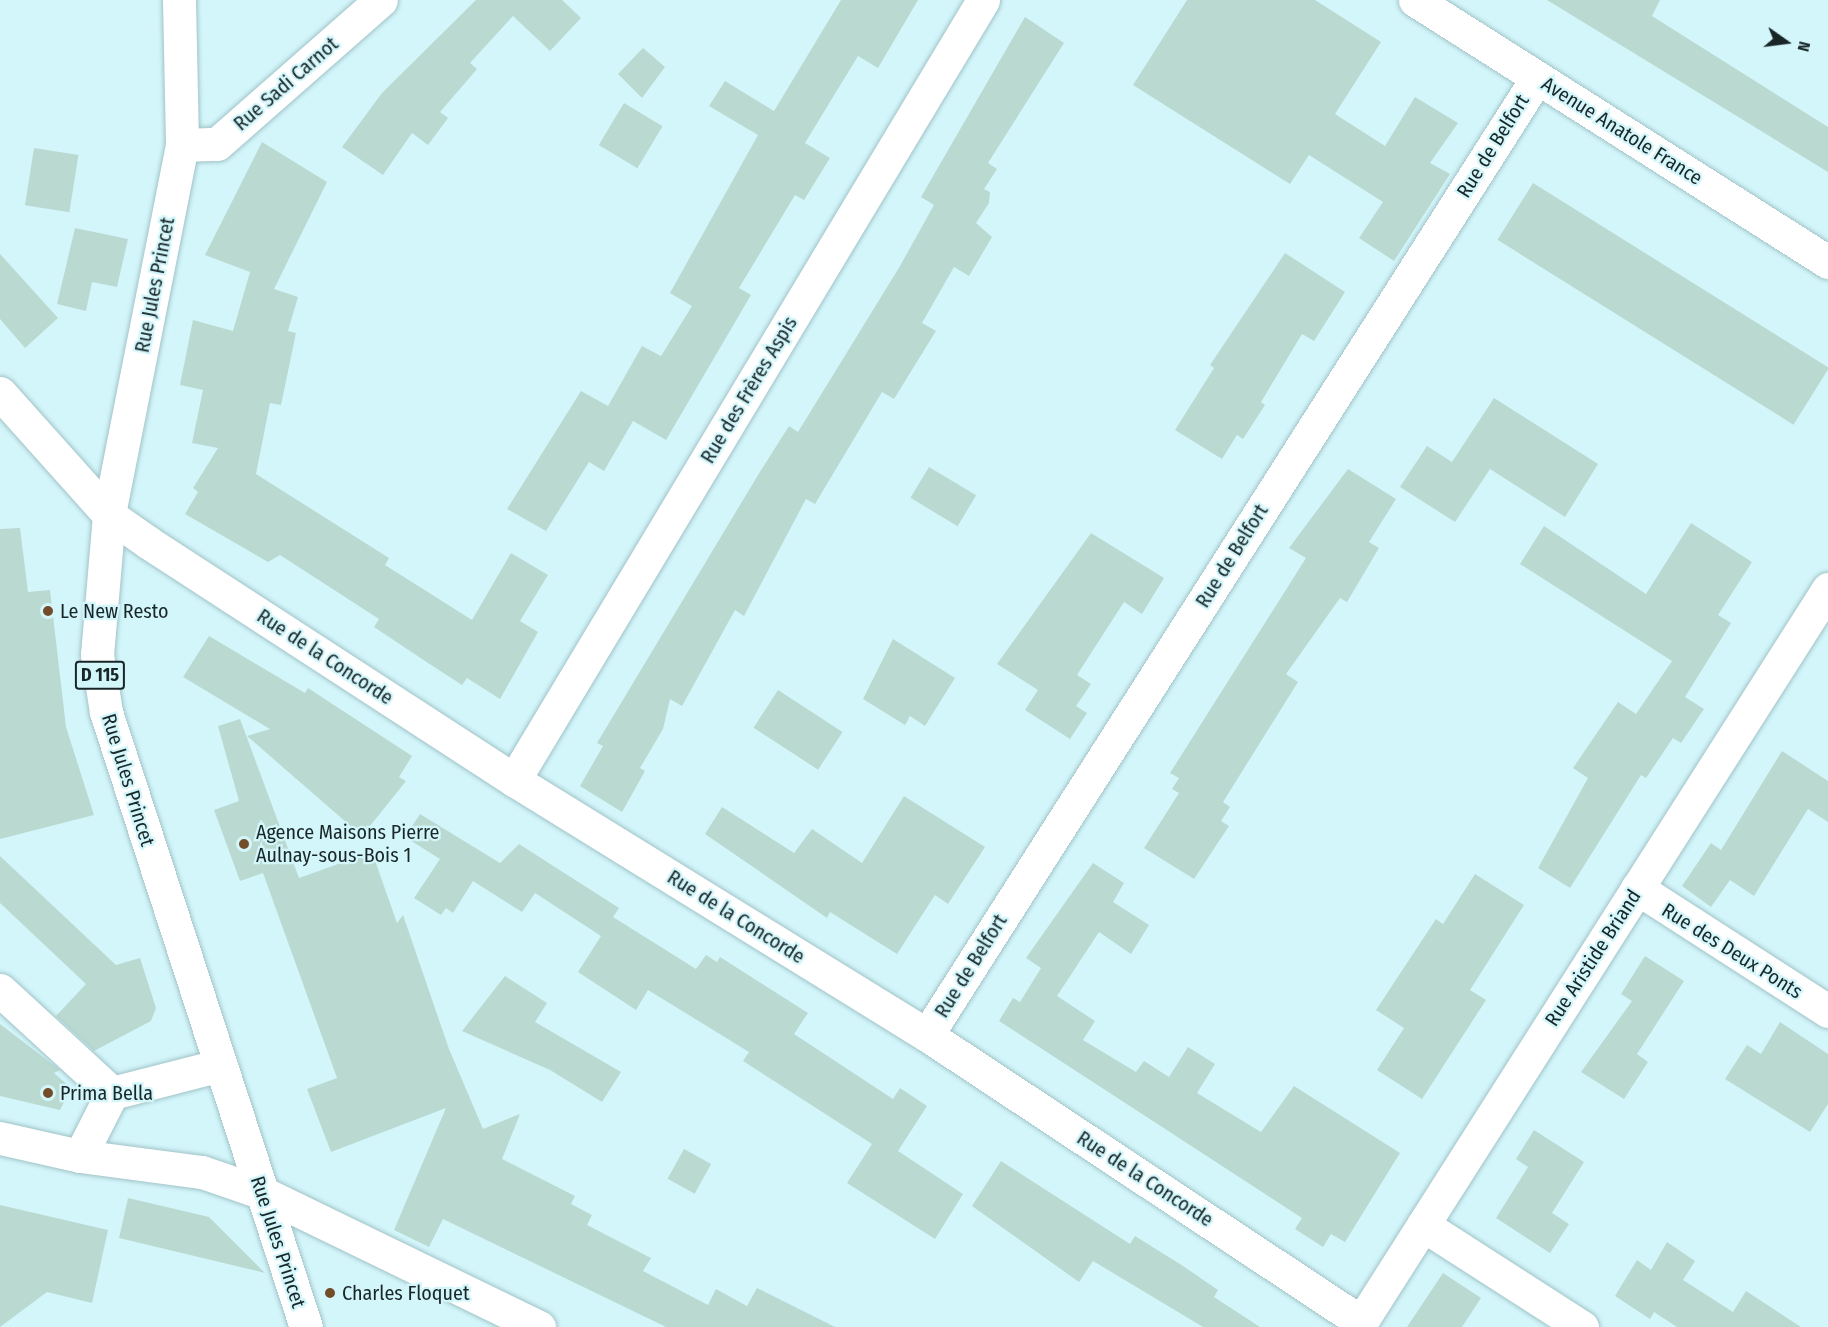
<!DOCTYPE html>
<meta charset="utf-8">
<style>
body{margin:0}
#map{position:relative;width:1828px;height:1327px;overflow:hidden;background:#d3f6fb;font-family:"Fira Sans Condensed",sans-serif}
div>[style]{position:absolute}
.building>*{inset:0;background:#badad1;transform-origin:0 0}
.roads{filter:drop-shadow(0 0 2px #a1c3c7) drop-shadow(0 0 2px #a1c3c7)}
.minor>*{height:33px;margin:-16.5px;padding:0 16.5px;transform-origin:16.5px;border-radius:16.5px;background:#fff}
.major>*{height:33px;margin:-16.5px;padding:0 16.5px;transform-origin:16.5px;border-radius:16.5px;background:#fff}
.dots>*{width:16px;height:16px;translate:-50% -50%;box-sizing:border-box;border:3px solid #d3f6fb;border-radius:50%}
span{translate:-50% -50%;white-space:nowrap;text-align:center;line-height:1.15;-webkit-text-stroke:4.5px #d3f6fb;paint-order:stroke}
.shield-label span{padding:2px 4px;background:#d3f6fb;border:2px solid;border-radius:4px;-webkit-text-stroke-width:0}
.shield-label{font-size:18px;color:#192628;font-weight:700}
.street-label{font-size:20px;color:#192628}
.poi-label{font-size:20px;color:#192628}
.left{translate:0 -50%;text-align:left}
.north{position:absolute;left:1756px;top:12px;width:60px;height:60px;-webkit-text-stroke:4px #d3f6fb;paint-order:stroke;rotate:104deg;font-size:16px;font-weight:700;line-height:24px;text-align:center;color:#192628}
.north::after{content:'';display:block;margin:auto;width:21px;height:27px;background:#192628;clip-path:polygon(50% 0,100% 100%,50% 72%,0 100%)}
</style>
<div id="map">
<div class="building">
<i style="clip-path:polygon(476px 0,562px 0,581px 18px,550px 51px,513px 16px,470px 63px,477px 69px,440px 112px,448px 118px,428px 145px,412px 133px,383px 175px,342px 147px,382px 93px)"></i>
<i style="clip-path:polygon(841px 0,918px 0,878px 68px,858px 56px,805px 143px,830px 158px,804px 200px,795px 195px,739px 288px,751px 295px,666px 440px,633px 421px,604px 471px,589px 462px,546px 531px,507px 509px,581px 391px,608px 406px,642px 346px,661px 356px,692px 306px,670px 293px,758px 135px,709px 106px,725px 81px,774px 111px)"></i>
<i style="clip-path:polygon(1187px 0,1315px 0,1381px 42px,1335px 114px,1385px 146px,1415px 97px,1458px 123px,1430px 163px,1450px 174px,1394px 261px,1359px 238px,1383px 202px,1309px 155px,1290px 184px,1133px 85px)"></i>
<i style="clip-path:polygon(1547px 0,1660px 0,1652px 16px,1828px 127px,1828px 172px)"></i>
<i style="clip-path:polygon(1025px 17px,1064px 43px,988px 163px,997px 169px,984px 189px,990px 192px,989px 203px,976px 223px,992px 237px,969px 276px,954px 267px,922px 323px,936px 331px,894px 399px,882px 392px,815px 504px,806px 499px,744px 616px,735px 610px,682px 706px,670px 699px,663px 729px,640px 768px,645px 771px,622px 812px,580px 786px,603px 746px,597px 743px,758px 475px,789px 426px,798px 432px,900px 266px,934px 205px,921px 197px)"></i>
<i style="clip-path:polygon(643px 48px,665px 67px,642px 98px,618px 74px)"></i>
<i style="left:624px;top:103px;width:45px;height:49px;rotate:31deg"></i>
<i style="clip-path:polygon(262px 142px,327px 182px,274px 289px,298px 297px,288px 331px,296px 333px,281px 405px,270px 403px,256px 474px,389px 558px,385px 565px,472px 620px,511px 553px,548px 575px,520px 621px,538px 632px,500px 699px,467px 678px,462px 685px,425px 661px,374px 627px,379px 619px,280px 555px,268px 562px,185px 514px,198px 492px,193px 488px,218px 448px,192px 443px,203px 390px,180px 385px,193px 320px,233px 331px,250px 272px,205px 255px)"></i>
<i style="left:34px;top:148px;width:45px;height:58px;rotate:9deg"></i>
<i style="left:1533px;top:183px;width:349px;height:67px;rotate:32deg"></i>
<i style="clip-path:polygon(75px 228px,128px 239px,117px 287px,92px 282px,86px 311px,57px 304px)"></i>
<i style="clip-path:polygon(1285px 253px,1345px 292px,1314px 341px,1302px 334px,1261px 402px,1265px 405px,1243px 439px,1237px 435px,1222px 459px,1175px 430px,1214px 368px,1210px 365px)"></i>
<i style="clip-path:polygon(0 254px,58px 318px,25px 348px,0 319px)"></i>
<i style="clip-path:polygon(1494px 398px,1598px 464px,1565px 517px,1490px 469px,1455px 522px,1400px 487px,1427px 446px,1452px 462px)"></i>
<i style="left:929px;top:467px;width:55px;height:36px;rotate:31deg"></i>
<i style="clip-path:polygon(1348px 469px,1396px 499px,1369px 542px,1379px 548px,1347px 602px,1340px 598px,1286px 674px,1298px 682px,1223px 802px,1230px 807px,1221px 821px,1229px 826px,1194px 879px,1144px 848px,1179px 793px,1172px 789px,1179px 778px,1170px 773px,1306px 558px,1289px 548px)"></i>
<i style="clip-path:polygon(1691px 523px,1752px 562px,1718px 615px,1731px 623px,1685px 697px,1704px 709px,1681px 743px,1673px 738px,1646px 778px,1641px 775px,1570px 888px,1538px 868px,1588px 778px,1573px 768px,1618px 702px,1636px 714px,1672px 661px,1520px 564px,1544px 526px,1646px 594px)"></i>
<i style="clip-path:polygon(20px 528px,28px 592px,50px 590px,66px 727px,94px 815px,0 839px,0 529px)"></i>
<i style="clip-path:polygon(1091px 533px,1164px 578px,1142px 614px,1124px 602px,1077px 675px,1091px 684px,1076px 706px,1087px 713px,1070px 739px,1025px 710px,1038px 690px,997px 664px)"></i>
<i style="clip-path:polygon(209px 636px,305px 693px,308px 688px,412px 756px,399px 777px,406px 781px,362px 836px,247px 736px,270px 729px,183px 677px)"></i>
<i style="clip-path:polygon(893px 639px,955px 678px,925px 726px,910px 716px,905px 725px,863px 699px)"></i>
<i style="left:778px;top:690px;width:77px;height:45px;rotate:33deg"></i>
<i style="clip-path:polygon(240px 719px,299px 878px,372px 852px,397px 923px,403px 915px,449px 1049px,483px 1129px,520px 1114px,502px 1159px,575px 1196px,571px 1204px,592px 1215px,587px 1225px,651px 1258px,643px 1271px,708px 1305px,716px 1289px,747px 1306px,757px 1288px,835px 1327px,666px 1327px,443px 1219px,429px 1247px,394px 1230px,446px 1108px,331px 1152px,307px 1089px,337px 1078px,263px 873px,240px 881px,214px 810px,239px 801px,218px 726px)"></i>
<i style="clip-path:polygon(1782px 751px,1828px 781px,1828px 822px,1808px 809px,1754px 896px,1730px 880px,1711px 907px,1682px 886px,1711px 843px,1721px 850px)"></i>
<i style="clip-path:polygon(904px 796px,985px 847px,948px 904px,935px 895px,897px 954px,830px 912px,827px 918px,705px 834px,722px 807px,794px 853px,812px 829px,862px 863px)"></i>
<i style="clip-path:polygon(420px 814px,500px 863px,519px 844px,619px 908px,613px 917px,696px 969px,706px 955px,717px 962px,720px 957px,808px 1013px,794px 1034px,893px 1099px,900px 1088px,927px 1106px,898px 1151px,963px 1194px,935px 1239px,847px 1183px,872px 1144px,743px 1061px,749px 1052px,648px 990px,636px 1010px,578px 972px,601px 936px,535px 893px,522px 912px,473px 881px,453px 913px,446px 908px,441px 915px,414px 898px,440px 859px,405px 837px)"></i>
<i style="clip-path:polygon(0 856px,116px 965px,140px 958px,156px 1008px,151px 1021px,94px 1051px,56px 1016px,86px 984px,0 903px)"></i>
<i style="clip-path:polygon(1093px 863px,1124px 883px,1113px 902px,1149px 925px,1131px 954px,1099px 932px,1057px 996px,1095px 1021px,1083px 1040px,1136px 1072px,1144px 1061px,1169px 1077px,1188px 1047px,1215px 1064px,1197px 1093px,1261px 1132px,1294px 1086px,1400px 1153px,1345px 1242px,1331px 1234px,1323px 1247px,1295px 1229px,1302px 1218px,999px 1021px,1013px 998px,1020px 1002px,1041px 968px,1026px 958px)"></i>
<i style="clip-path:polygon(1475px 874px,1524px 905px,1470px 990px,1486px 1000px,1422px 1099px,1377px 1070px,1404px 1028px,1376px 1010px,1436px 919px,1443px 924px)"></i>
<i style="clip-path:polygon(1645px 956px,1684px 981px,1637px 1054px,1648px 1062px,1624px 1099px,1581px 1072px,1632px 1001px,1621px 994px)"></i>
<i style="clip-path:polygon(505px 976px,547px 1003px,535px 1022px,621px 1072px,602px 1102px,550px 1070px,462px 1031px)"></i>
<i style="clip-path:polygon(1780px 1022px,1828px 1054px,1828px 1104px,1810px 1132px,1725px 1079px,1747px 1045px,1761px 1054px)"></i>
<i style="clip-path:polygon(0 1024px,60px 1070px,54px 1073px,71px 1088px,60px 1110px,0 1096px)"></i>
<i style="clip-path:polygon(1534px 1130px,1584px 1162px,1552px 1213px,1569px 1224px,1550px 1253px,1496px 1218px,1528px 1167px,1516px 1159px)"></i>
<i style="left:684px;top:1149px;width:31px;height:34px;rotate:29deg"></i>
<i style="clip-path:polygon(1001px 1161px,1130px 1244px,1135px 1236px,1183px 1266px,1218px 1290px,1214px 1297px,1260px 1327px,1203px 1327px,1093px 1261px,1079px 1282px,972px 1206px)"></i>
<i style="clip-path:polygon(128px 1198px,209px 1217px,265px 1273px,119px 1238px)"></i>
<i style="clip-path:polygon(0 1205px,108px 1230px,92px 1303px,47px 1292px,0 1327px)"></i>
<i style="clip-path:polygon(1667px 1242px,1695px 1261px,1683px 1280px,1733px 1312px,1746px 1291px,1801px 1327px,1677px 1327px,1654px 1312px,1650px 1319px,1615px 1296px,1637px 1260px,1651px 1270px)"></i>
<i style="clip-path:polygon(1443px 1273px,1481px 1298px,1462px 1327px,1407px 1327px)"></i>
</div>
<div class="roads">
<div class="minor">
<i style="left:1415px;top:0;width:489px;rotate:32.4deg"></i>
<i style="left:182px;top:145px;width:35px;rotate:-2deg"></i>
<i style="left:217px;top:144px;width:218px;rotate:-41.3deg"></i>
<i style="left:0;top:393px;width:164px;rotate:48.2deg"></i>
<i style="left:109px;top:515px;width:49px;rotate:35deg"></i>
<i style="left:149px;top:543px;width:435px;rotate:33deg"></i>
<i style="left:514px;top:780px;width:485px;rotate:31.7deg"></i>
<i style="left:927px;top:1035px;width:520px;rotate:33.48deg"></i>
<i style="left:514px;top:780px;width:910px;rotate:-58.98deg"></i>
<i style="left:1637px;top:888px;width:227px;rotate:32.8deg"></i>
<i style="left:0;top:990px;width:152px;rotate:42.6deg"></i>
<i style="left:927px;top:1035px;width:1135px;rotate:-57.49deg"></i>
<i style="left:0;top:1138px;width:82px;rotate:12.7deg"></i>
<i style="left:80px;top:1156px;width:123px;rotate:7.5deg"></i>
<i style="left:202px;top:1172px;width:65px;rotate:19deg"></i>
<i style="left:263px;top:1193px;width:307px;rotate:25.9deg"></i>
<i style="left:80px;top:1156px;width:71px;rotate:-63.1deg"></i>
<i style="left:112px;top:1093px;width:108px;rotate:-14.4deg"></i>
<i style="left:1423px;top:1225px;width:189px;rotate:32.7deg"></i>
<i style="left:1358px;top:1327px;width:875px;rotate:-57.51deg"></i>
</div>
<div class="major">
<i style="left:179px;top:0;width:145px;rotate:88.8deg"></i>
<i style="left:182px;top:145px;width:377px;rotate:101.2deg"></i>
<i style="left:109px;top:515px;width:140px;rotate:94.9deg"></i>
<i style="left:97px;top:654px;width:59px;rotate:81.2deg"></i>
<i style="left:106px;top:712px;width:647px;rotate:71.99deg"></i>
</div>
</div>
<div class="dots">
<i style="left:48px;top:611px;background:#734c29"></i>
<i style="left:244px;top:844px;background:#734c29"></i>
<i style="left:48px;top:1093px;background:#734c29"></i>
<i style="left:330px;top:1293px;background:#734c29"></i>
</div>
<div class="shield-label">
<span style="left:100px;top:675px">D 115</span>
</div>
<div class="street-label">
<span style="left:286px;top:84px;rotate:-41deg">Rue Sadi Carnot</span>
<span style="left:1622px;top:131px;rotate:32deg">Avenue Anatole France</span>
<span style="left:1493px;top:146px;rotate:-58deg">Rue de Belfort</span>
<span style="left:155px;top:285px;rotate:-79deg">Rue Jules Princet</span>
<span style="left:749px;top:390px;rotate:-59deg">Rue des Frères Aspis</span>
<span style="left:1232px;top:556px;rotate:-58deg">Rue de Belfort</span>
<span style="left:325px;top:657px;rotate:33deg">Rue de la Concorde</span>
<span style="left:128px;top:780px;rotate:73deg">Rue Jules Princet</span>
<span style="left:736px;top:917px;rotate:32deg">Rue de la Concorde</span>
<span style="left:1732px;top:951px;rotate:32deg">Rue des Deux Ponts</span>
<span style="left:1593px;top:958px;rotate:-57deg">Rue Aristide Briand</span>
<span style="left:971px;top:966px;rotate:-58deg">Rue de Belfort</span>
<span style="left:1145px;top:1179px;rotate:33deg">Rue de la Concorde</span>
<span style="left:278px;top:1242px;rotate:72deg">Rue Jules Princet</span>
</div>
<div class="poi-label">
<span class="left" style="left:60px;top:611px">Le New Resto</span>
<span class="left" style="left:256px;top:844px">Agence Maisons Pierre<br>Aulnay-sous-Bois 1</span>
<span class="left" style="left:60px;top:1093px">Prima Bella</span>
<span class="left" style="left:342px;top:1293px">Charles Floquet</span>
</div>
<div class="north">N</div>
</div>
